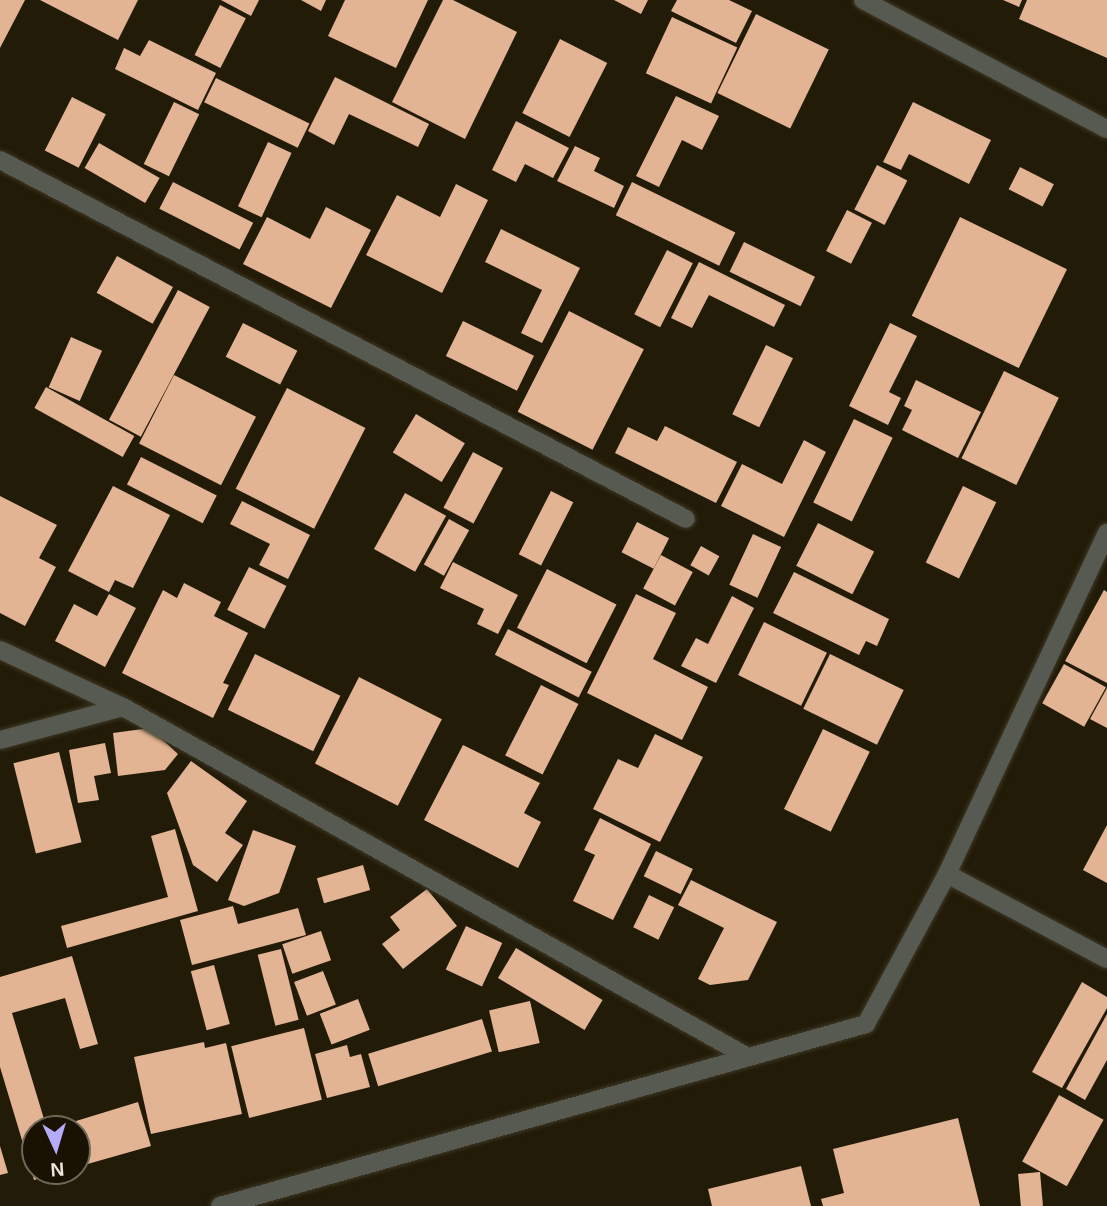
<!DOCTYPE html>
<style>
body{margin:0}
#map{position:relative;width:1107px;height:1206px;overflow:hidden;background:#221b08;font-family:Helvetica,sans-serif}
div>[style]{position:absolute}
.building>*{inset:0;background:#e3b493;transform-origin:0 0}
.roads{filter:drop-shadow(0 0 2px #3e3826) drop-shadow(0 0 2px #3e3826)}
.minor>*{height:18px;margin:-9px;padding:0 9px;transform-origin:9px;border-radius:9px;background:#575a50}
span{translate:-50% -50%;white-space:nowrap;text-align:center;line-height:1.15;-webkit-text-stroke:7px #191202;paint-order:stroke}
.north{position:absolute;left:21px;top:1115px;width:70px;height:70px;box-sizing:border-box;background:#191202;border:2px solid #6e6859;border-radius:50%;rotate:176deg;font-size:19px;font-weight:700;line-height:28px;text-align:center;color:#ede8dc}
.north::after{content:'';display:block;margin:auto;width:24px;height:32px;background:#b5acf9;clip-path:polygon(50% 0,100% 100%,50% 72%,0 100%)}
</style>
<div id="map">
<div class="building">
<i style="clip-path:polygon(0 0,25px 0,0 48px)"></i>
<i style="clip-path:polygon(40px 0,138px 0,118px 40px)"></i>
<i style="clip-path:polygon(221px 0,259px 0,251px 16px)"></i>
<i style="clip-path:polygon(301px 0,326px 0,321px 11px)"></i>
<i style="clip-path:polygon(345px 0,428px 0,396px 68px,328px 36px)"></i>
<i style="clip-path:polygon(443px 0,453px 0,517px 32px,465px 139px,392px 102px)"></i>
<i style="clip-path:polygon(614px 0,648px 0,641px 14px)"></i>
<i style="clip-path:polygon(677px 0,729px 0,752px 11px,736px 43px,671px 11px)"></i>
<i style="clip-path:polygon(1003px 0,1022px 0,1019px 7px)"></i>
<i style="clip-path:polygon(1027px 0,1107px 0,1107px 58px,1019px 19px)"></i>
<i style="left:220px;top:5px;width:29px;height:56px;rotate:27deg"></i>
<i style="left:756px;top:14px;width:81px;height:88px;rotate:26deg"></i>
<i style="left:672px;top:17px;width:72px;height:62px;rotate:25deg"></i>
<i style="left:560px;top:39px;width:53px;height:83px;rotate:27deg"></i>
<i style="clip-path:polygon(149px 40px,216px 73px,198px 110px,115px 69px,124px 48px,140px 56px)"></i>
<i style="clip-path:polygon(335px 77px,429px 124px,418px 147px,349px 114px,334px 145px,308px 131px)"></i>
<i style="left:216px;top:78px;width:104px;height:27px;rotate:26deg"></i>
<i style="clip-path:polygon(676px 96px,719px 116px,702px 150px,682px 140px,659px 187px,636px 176px)"></i>
<i style="left:72px;top:97px;width:38px;height:60px;rotate:27deg"></i>
<i style="left:174px;top:102px;width:28px;height:69px;rotate:26deg"></i>
<i style="clip-path:polygon(913px 102px,991px 140px,969px 184px,909px 154px,901px 170px,883px 162px)"></i>
<i style="clip-path:polygon(516px 121px,569px 148px,553px 178px,525px 164px,516px 182px,492px 170px)"></i>
<i style="left:268px;top:142px;width:26px;height:71px;rotate:25deg"></i>
<i style="left:99px;top:143px;width:70px;height:29px;rotate:30deg"></i>
<i style="clip-path:polygon(575px 146px,600px 158px,594px 171px,624px 186px,614px 208px,557px 181px)"></i>
<i style="left:877px;top:165px;width:34px;height:50px;rotate:27deg"></i>
<i style="left:1020px;top:167px;width:38px;height:25px;rotate:27deg"></i>
<i style="left:173px;top:182px;width:90px;height:30px;rotate:27deg"></i>
<i style="left:632px;top:182px;width:115px;height:37px;rotate:26deg"></i>
<i style="clip-path:polygon(456px 184px,488px 200px,442px 293px,366px 255px,397px 195px,440px 217px)"></i>
<i style="clip-path:polygon(326px 207px,371px 230px,331px 308px,243px 264px,267px 217px,310px 239px)"></i>
<i style="left:847px;top:210px;width:28px;height:46px;rotate:27deg"></i>
<i style="left:960px;top:217px;width:119px;height:110px;rotate:26deg"></i>
<i style="clip-path:polygon(501px 229px,580px 268px,542px 343px,521px 333px,542px 290px,485px 262px)"></i>
<i style="left:744px;top:242px;width:79px;height:33px;rotate:26deg"></i>
<i style="left:667px;top:250px;width:29px;height:72px;rotate:27deg"></i>
<i style="left:117px;top:256px;width:64px;height:42px;rotate:29deg"></i>
<i style="clip-path:polygon(699px 262px,785px 305px,774px 327px,709px 295px,692px 328px,671px 318px)"></i>
<i style="left:178px;top:290px;width:36px;height:147px;rotate:28deg"></i>
<i style="left:569px;top:311px;width:84px;height:113px;rotate:27deg"></i>
<i style="left:463px;top:321px;width:79px;height:39px;rotate:26deg"></i>
<i style="left:243px;top:323px;width:61px;height:38px;rotate:27deg"></i>
<i style="clip-path:polygon(890px 323px,917px 336px,889px 392px,901px 398px,888px 425px,849px 406px)"></i>
<i style="left:71px;top:337px;width:34px;height:55px;rotate:24deg"></i>
<i style="left:766px;top:345px;width:30px;height:77px;rotate:26deg"></i>
<i style="left:1004px;top:371px;width:61px;height:97px;rotate:26deg"></i>
<i style="left:174px;top:375px;width:92px;height:77px;rotate:27deg"></i>
<i style="clip-path:polygon(916px 380px,981px 412px,958px 458px,902px 430px,912px 410px,904px 406px)"></i>
<i style="left:46px;top:387px;width:101px;height:24px;rotate:29deg"></i>
<i style="left:287px;top:388px;width:88px;height:113px;rotate:27deg"></i>
<i style="left:416px;top:414px;width:57px;height:45px;rotate:31deg"></i>
<i style="left:854px;top:419px;width:43px;height:93px;rotate:26deg"></i>
<i style="clip-path:polygon(665px 426px,737px 462px,716px 503px,615px 453px,628px 427px,657px 441px)"></i>
<i style="clip-path:polygon(804px 440px,826px 452px,784px 537px,721px 506px,742px 464px,782px 484px)"></i>
<i style="left:473px;top:452px;width:34px;height:63px;rotate:28deg"></i>
<i style="left:141px;top:457px;width:85px;height:31px;rotate:27deg"></i>
<i style="clip-path:polygon(113px 486px,170px 515px,133px 588px,115px 580px,109px 592px,68px 571px)"></i>
<i style="left:963px;top:486px;width:37px;height:85px;rotate:26deg"></i>
<i style="left:551px;top:491px;width:25px;height:71px;rotate:27deg"></i>
<i style="left:405px;top:493px;width:47px;height:64px;rotate:29deg"></i>
<i style="clip-path:polygon(0 496px,57px 525px,39px 558px,56px 567px,25px 626px,0 613px)"></i>
<i style="clip-path:polygon(242px 501px,310px 535px,288px 579px,259px 565px,270px 544px,230px 524px)"></i>
<i style="left:449px;top:519px;width:23px;height:52px;rotate:29deg"></i>
<i style="left:637px;top:522px;width:36px;height:34px;rotate:27deg"></i>
<i style="left:818px;top:523px;width:63px;height:48px;rotate:27deg"></i>
<i style="left:753px;top:534px;width:31px;height:56px;rotate:25deg"></i>
<i style="left:701px;top:546px;width:21px;height:22px;rotate:29deg"></i>
<i style="left:661px;top:555px;width:36px;height:38px;rotate:28deg"></i>
<i style="clip-path:polygon(453px 562px,518px 595px,498px 634px,477px 624px,484px 609px,440px 588px)"></i>
<i style="left:249px;top:567px;width:42px;height:48px;rotate:27deg"></i>
<i style="left:547px;top:569px;width:78px;height:66px;rotate:27deg"></i>
<i style="clip-path:polygon(794px 572px,889px 619px,877px 646px,866px 641px,859px 655px,773px 613px)"></i>
<i style="clip-path:polygon(184px 583px,221px 602px,214px 616px,248px 633px,223px 683px,229px 685px,213px 718px,122px 673px,163px 590px,177px 598px)"></i>
<i style="clip-path:polygon(1104px 590px,1107px 592px,1107px 683px,1065px 661px)"></i>
<i style="clip-path:polygon(109px 594px,136px 608px,105px 667px,55px 641px,74px 604px,97px 616px)"></i>
<i style="clip-path:polygon(636px 594px,676px 613px,653px 659px,708px 687px,682px 740px,587px 693px)"></i>
<i style="clip-path:polygon(732px 596px,754px 608px,716px 683px,681px 666px,696px 638px,708px 644px)"></i>
<i style="left:764px;top:622px;width:70px;height:59px;rotate:26deg"></i>
<i style="left:508px;top:629px;width:94px;height:29px;rotate:27deg"></i>
<i style="left:255px;top:654px;width:95px;height:62px;rotate:26deg"></i>
<i style="left:830px;top:654px;width:82px;height:61px;rotate:26deg"></i>
<i style="left:1064px;top:664px;width:48px;height:45px;rotate:29deg"></i>
<i style="left:359px;top:677px;width:93px;height:97px;rotate:27deg"></i>
<i style="left:541px;top:685px;width:42px;height:79px;rotate:27deg"></i>
<i style="clip-path:polygon(1107px 688px,1107px 728px,1090px 719px)"></i>
<i style="clip-path:polygon(150px 728px,178px 754px,165px 770px,118px 776px,113px 733px)"></i>
<i style="left:823px;top:729px;width:52px;height:89px;rotate:26deg"></i>
<i style="clip-path:polygon(655px 734px,703px 757px,660px 842px,593px 809px,618px 759px,638px 768px)"></i>
<i style="clip-path:polygon(105px 743px,111px 773px,94px 776px,99px 800px,78px 803px,69px 750px)"></i>
<i style="clip-path:polygon(463px 745px,540px 783px,524px 813px,541px 822px,518px 868px,424px 820px)"></i>
<i style="left:59px;top:752px;width:93px;height:47px;rotate:76deg"></i>
<i style="clip-path:polygon(191px 761px,247px 801px,225px 833px,243px 845px,217px 882px,193px 865px,167px 793px)"></i>
<i style="clip-path:polygon(600px 818px,651px 844px,613px 920px,573px 901px,595px 855px,584px 850px)"></i>
<i style="clip-path:polygon(1107px 825px,1107px 883px,1083px 870px)"></i>
<i style="clip-path:polygon(175px 829px,198px 911px,67px 948px,61px 926px,168px 897px,151px 836px)"></i>
<i style="clip-path:polygon(253px 830px,296px 846px,279px 893px,244px 906px,228px 900px)"></i>
<i style="left:656px;top:851px;width:41px;height:28px;rotate:26deg"></i>
<i style="left:363px;top:865px;width:26px;height:48px;rotate:74deg"></i>
<i style="clip-path:polygon(691px 880px,777px 922px,748px 980px,710px 985px,698px 979px,724px 928px,678px 905px)"></i>
<i style="clip-path:polygon(427px 889px,457px 926px,403px 969px,382px 944px,400px 930px,390px 917px)"></i>
<i style="left:649px;top:895px;width:28px;height:36px;rotate:26deg"></i>
<i style="clip-path:polygon(233px 906px,238px 924px,298px 908px,306px 935px,192px 965px,180px 920px)"></i>
<i style="left:466px;top:926px;width:40px;height:48px;rotate:25deg"></i>
<i style="left:321px;top:931px;width:31px;height:41px;rotate:71deg"></i>
<i style="left:516px;top:948px;width:101px;height:35px;rotate:31deg"></i>
<i style="left:281px;top:949px;width:73px;height:24px;rotate:76deg"></i>
<i style="clip-path:polygon(72px 956px,98px 1044px,80px 1049px,65px 998px,12px 1013px,47px 1129px,35px 1129px,35px 1171px,62px 1172px,34px 1180px,0 1067px,0 977px)"></i>
<i style="left:214px;top:965px;width:61px;height:24px;rotate:75deg"></i>
<i style="left:323px;top:971px;width:36px;height:31px;rotate:69deg"></i>
<i style="clip-path:polygon(1082px 982px,1107px 997px,1107px 1008px,1062px 1088px,1032px 1072px)"></i>
<i style="left:358px;top:999px;width:33px;height:41px;rotate:69deg"></i>
<i style="left:530px;top:1001px;width:43px;height:42px;rotate:77deg"></i>
<i style="clip-path:polygon(1107px 1014px,1107px 1060px,1085px 1100px,1066px 1089px)"></i>
<i style="left:482px;top:1019px;width:34px;height:119px;rotate:73deg"></i>
<i style="left:304px;top:1028px;width:74px;height:75px;rotate:76deg"></i>
<i style="clip-path:polygon(204px 1042px,205px 1048px,226px 1043px,242px 1114px,151px 1134px,134px 1057px)"></i>
<i style="clip-path:polygon(347px 1045px,350px 1057px,361px 1054px,370px 1087px,327px 1098px,315px 1054px)"></i>
<i style="left:1059px;top:1095px;width:51px;height:76px;rotate:29deg"></i>
<i style="clip-path:polygon(138px 1102px,151px 1146px,77px 1167px,77px 1129px,50px 1129px)"></i>
<i style="clip-path:polygon(958px 1118px,980px 1206px,823px 1206px,821px 1199px,844px 1193px,833px 1149px)"></i>
<i style="clip-path:polygon(0 1146px,8px 1173px,0 1175px)"></i>
<i style="clip-path:polygon(801px 1166px,811px 1206px,712px 1206px,708px 1189px)"></i>
<i style="left:1040px;top:1172px;width:34px;height:22px;rotate:85deg"></i>
</div>
<div class="roads">
<div class="minor">
<i style="left:863px;top:0;width:276px;rotate:27.9deg"></i>
<i style="left:0;top:160px;width:774px;rotate:27.62deg"></i>
<i style="left:0;top:650px;width:136px;rotate:24.9deg"></i>
<i style="left:123px;top:707px;width:716px;rotate:29.25deg"></i>
<i style="left:0;top:740px;width:127px;rotate:-15deg"></i>
<i style="left:947px;top:874px;width:181px;rotate:28deg"></i>
<i style="left:220px;top:1206px;width:671px;rotate:-15.73deg"></i>
<i style="left:866px;top:1024px;width:170px;rotate:-61.6deg"></i>
<i style="left:947px;top:874px;width:377px;rotate:-64.9deg"></i>
</div>
</div>
<div class="north">N</div>
</div>
